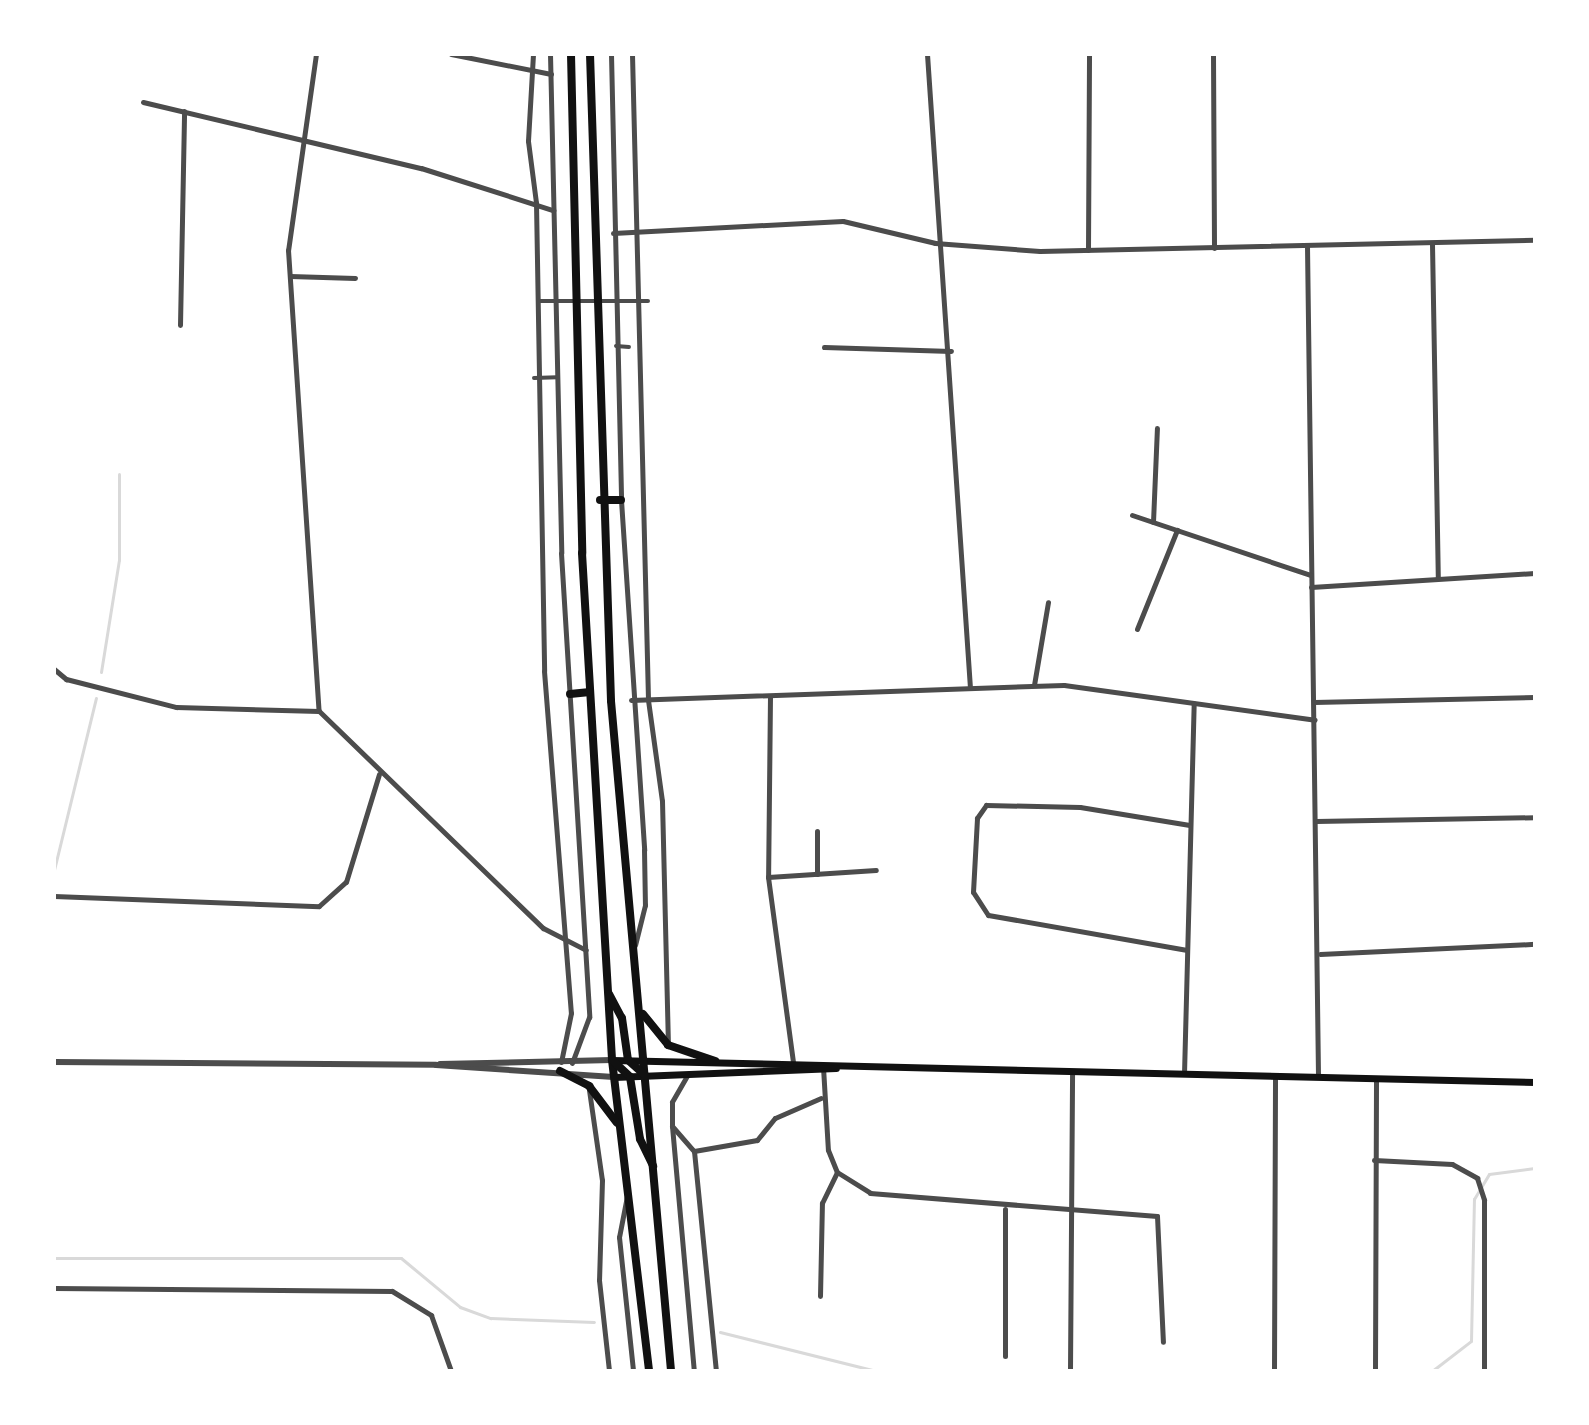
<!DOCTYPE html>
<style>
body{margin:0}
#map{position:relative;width:1589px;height:1425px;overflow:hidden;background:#fff;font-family:Mulish,sans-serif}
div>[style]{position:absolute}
.stream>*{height:3px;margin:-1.5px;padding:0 1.5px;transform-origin:1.5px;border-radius:1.5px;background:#d9d9d9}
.pedestrian>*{height:4px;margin:-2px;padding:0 2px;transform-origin:2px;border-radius:2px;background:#4c4c4c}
.minor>*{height:5px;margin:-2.5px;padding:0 2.5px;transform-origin:2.5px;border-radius:2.5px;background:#4c4c4c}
.tertiary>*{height:6px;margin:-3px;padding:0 3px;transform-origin:3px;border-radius:3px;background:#4c4c4c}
.secondary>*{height:7px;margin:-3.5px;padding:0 3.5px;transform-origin:3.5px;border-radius:3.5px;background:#111}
.trunk>*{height:8px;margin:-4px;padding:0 4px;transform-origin:4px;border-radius:4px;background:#111}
span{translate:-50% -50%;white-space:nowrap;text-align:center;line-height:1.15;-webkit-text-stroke:8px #fff;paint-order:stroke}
.frame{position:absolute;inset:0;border:56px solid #fff;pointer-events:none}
</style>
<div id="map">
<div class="stream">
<i style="left:101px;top:672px;width:113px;rotate:-80.9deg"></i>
<i style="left:119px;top:560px;width:86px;rotate:-90deg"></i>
<i style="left:54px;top:870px;width:177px;rotate:-76.3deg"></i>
<i style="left:54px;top:1258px;width:347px"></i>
<i style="left:401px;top:1258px;width:77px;rotate:39.7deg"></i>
<i style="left:460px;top:1307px;width:33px;rotate:20deg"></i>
<i style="left:491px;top:1318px;width:103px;rotate:2.2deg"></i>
<i style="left:720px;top:1332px;width:162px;rotate:14deg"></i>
<i style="left:1432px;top:1371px;width:49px;rotate:-37.6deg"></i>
<i style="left:1471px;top:1341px;width:142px;rotate:-88.8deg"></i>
<i style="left:1474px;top:1199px;width:29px;rotate:-59deg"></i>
<i style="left:1489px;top:1174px;width:46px;rotate:-7.4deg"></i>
</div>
<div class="pedestrian">
<i style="left:538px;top:301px;width:110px"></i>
<i style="left:616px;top:346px;width:13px;rotate:4deg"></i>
<i style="left:534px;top:378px;width:23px;rotate:-2deg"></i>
</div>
<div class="minor">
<i style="left:316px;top:54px;width:198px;rotate:98.1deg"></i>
<i style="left:288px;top:250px;width:462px;rotate:86.2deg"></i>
<i style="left:319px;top:711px;width:312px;rotate:44.1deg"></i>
<i style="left:543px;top:928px;width:48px;rotate:27.1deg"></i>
<i style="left:451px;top:54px;width:102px;rotate:11.3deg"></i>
<i style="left:533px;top:54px;width:87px;rotate:93.3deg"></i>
<i style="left:528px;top:141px;width:63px;rotate:82.6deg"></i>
<i style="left:536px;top:203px;width:468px;rotate:89deg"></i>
<i style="left:544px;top:671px;width:343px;rotate:85.5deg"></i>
<i style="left:571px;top:1013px;width:50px;rotate:101.5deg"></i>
<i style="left:550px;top:54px;width:499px;rotate:88.7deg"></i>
<i style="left:561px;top:553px;width:465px;rotate:86.5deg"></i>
<i style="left:589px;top:1017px;width:49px;rotate:110.3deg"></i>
<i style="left:611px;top:54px;width:446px;rotate:88.7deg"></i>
<i style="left:621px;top:500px;width:351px;rotate:86.2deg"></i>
<i style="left:644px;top:850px;width:55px;rotate:89deg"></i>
<i style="left:645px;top:905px;width:41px;rotate:104deg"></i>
<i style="left:632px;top:54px;width:646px;rotate:88.58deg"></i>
<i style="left:648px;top:700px;width:102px;rotate:82.1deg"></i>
<i style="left:662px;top:801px;width:242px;rotate:88.6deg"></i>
<i style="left:927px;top:54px;width:635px;rotate:86.12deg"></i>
<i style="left:1213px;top:54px;width:194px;rotate:89.7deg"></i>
<i style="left:143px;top:102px;width:286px;rotate:13.4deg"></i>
<i style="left:421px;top:168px;width:139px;rotate:17.7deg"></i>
<i style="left:613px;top:233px;width:230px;rotate:-3deg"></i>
<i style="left:843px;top:221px;width:95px;rotate:13.4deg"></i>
<i style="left:935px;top:243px;width:105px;rotate:4.4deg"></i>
<i style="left:1040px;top:251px;width:495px;rotate:-1.3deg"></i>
<i style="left:1432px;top:244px;width:334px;rotate:89deg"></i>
<i style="left:1307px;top:246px;width:831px;rotate:89.24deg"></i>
<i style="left:1088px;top:250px;width:196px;rotate:-89.7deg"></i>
<i style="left:290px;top:276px;width:65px;rotate:1.8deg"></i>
<i style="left:180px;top:325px;width:214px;rotate:-88.9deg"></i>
<i style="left:824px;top:347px;width:127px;rotate:1.8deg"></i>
<i style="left:1132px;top:515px;width:188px;rotate:18.6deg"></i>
<i style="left:1153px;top:522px;width:94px;rotate:-87.6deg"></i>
<i style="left:1311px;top:587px;width:224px;rotate:-3.6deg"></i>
<i style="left:1137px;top:629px;width:107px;rotate:-68deg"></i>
<i style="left:54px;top:669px;width:16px;rotate:40deg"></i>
<i style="left:66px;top:679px;width:114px;rotate:14.3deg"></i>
<i style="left:176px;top:707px;width:143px;rotate:1.6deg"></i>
<i style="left:1034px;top:685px;width:84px;rotate:-80.4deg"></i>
<i style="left:770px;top:696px;width:181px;rotate:90.6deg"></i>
<i style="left:768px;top:877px;width:188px;rotate:82.3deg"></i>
<i style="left:631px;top:700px;width:433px;rotate:-2deg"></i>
<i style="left:1064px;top:685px;width:253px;rotate:7.9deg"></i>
<i style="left:1314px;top:702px;width:221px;rotate:-1.3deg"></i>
<i style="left:1316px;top:821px;width:219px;rotate:-1deg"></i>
<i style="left:817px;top:874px;width:43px;rotate:-90deg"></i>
<i style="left:768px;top:877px;width:108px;rotate:-3.7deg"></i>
<i style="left:54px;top:896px;width:265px;rotate:2.2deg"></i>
<i style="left:319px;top:906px;width:36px;rotate:-42deg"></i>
<i style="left:346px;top:882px;width:113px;rotate:-73deg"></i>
<i style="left:1187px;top:950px;width:202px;rotate:-170deg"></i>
<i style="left:988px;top:915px;width:27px;rotate:-123deg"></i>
<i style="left:973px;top:892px;width:74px;rotate:-86.9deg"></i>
<i style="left:977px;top:818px;width:16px;rotate:-55deg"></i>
<i style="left:986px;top:805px;width:94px;rotate:1.2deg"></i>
<i style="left:1080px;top:807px;width:111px;rotate:9.3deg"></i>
<i style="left:1320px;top:954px;width:215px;rotate:-2.7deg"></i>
<i style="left:823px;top:1067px;width:83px;rotate:86.6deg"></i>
<i style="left:828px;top:1150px;width:24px;rotate:68deg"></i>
<i style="left:837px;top:1172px;width:39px;rotate:32deg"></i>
<i style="left:870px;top:1193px;width:288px;rotate:4.6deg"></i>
<i style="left:1157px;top:1216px;width:126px;rotate:87.3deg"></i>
<i style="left:688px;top:1074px;width:32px;rotate:120deg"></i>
<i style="left:672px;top:1102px;width:24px;rotate:90deg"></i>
<i style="left:672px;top:1126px;width:246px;rotate:84.9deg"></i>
<i style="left:1184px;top:1074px;width:371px;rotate:-88.5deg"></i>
<i style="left:589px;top:1090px;width:91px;rotate:81.8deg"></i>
<i style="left:602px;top:1180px;width:100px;rotate:91.7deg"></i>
<i style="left:599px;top:1280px;width:92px;rotate:83.7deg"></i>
<i style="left:672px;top:1126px;width:33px;rotate:49deg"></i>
<i style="left:694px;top:1151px;width:221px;rotate:84.3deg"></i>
<i style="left:694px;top:1151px;width:64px;rotate:-9.9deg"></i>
<i style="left:757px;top:1140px;width:28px;rotate:-51deg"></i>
<i style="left:775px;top:1118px;width:50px;rotate:-23.5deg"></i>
<i style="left:1374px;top:1160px;width:78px;rotate:2.9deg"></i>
<i style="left:1452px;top:1164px;width:29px;rotate:29deg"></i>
<i style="left:1477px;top:1178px;width:23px;rotate:72deg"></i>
<i style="left:1484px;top:1200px;width:171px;rotate:90deg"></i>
<i style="left:627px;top:1196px;width:42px;rotate:101deg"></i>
<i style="left:619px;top:1237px;width:135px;rotate:84deg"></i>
<i style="left:1005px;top:1209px;width:147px;rotate:90deg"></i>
<i style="left:54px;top:1288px;width:338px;rotate:0.5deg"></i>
<i style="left:392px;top:1291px;width:46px;rotate:31.6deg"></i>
<i style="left:431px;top:1315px;width:59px;rotate:70.3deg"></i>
<i style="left:820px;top:1296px;width:93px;rotate:-88.8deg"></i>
<i style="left:822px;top:1203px;width:34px;rotate:-64deg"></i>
<i style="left:1070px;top:1371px;width:297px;rotate:-89.6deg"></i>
<i style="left:1274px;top:1371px;width:294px;rotate:-89.8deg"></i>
<i style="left:1375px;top:1371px;width:292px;rotate:-89.8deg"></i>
</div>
<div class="tertiary">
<i style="left:54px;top:1062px;width:382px;rotate:0.4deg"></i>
<i style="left:436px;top:1065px;width:178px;rotate:3.9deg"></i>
<i style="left:440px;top:1064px;width:172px;rotate:-1.3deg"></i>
</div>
<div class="secondary">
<i style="left:612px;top:1060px;width:923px;rotate:1.37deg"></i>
<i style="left:614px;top:1077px;width:222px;rotate:-2.3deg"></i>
</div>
<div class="trunk">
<i style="left:571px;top:54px;width:499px;rotate:88.7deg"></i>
<i style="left:582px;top:553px;width:508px;rotate:86.61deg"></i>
<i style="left:612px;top:1060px;width:313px;rotate:83.2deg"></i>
<i style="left:590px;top:54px;width:647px;rotate:88.14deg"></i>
<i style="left:611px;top:701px;width:673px;rotate:84.88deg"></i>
<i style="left:600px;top:500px;width:21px"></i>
<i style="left:570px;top:694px;width:20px;rotate:-6deg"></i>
<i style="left:609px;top:994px;width:27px;rotate:62deg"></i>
<i style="left:622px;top:1018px;width:42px;rotate:81.9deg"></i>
<i style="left:628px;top:1060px;width:24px;rotate:42deg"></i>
<i style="left:643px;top:1014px;width:40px;rotate:51deg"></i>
<i style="left:668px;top:1045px;width:50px;rotate:18.8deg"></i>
<i style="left:612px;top:1060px;width:25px;rotate:43deg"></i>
<i style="left:630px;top:1077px;width:63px;rotate:80.8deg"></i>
<i style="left:640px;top:1139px;width:30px;rotate:64deg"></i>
<i style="left:560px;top:1071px;width:33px;rotate:27deg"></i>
<i style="left:589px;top:1086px;width:46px;rotate:52.9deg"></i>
</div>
<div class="frame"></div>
</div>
